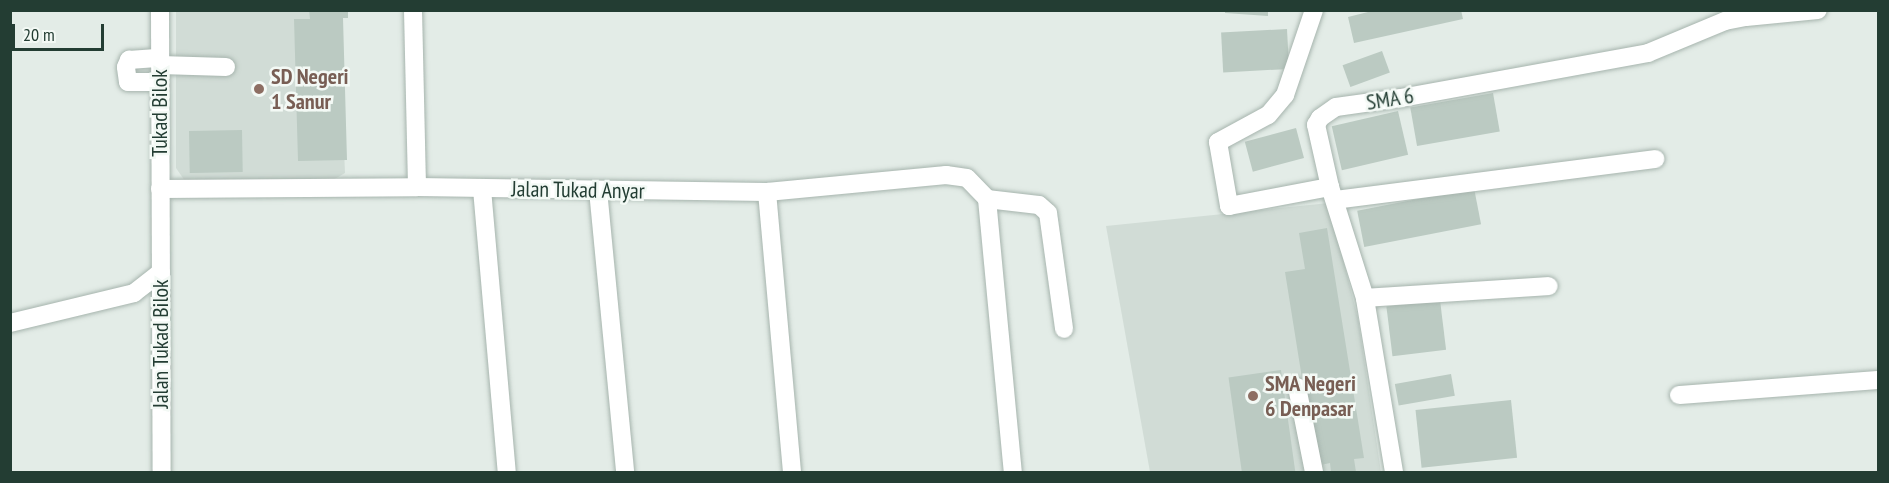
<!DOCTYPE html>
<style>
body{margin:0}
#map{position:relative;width:1889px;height:483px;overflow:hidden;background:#e3ece7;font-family:"PT Sans Narrow",sans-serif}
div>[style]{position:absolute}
.built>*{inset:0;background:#d1dcd6}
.building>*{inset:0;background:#bbcac2;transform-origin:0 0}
.roads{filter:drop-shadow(0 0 2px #a6b4ad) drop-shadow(0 0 2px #a6b4ad)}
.minor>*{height:18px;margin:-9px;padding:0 9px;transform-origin:9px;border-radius:9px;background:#fff}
.dots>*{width:16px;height:16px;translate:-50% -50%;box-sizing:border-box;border:3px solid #f3f9f5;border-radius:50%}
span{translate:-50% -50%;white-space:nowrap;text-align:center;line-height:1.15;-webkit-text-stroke:5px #f3f9f5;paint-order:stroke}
.education-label{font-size:22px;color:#785e54;font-weight:700}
.left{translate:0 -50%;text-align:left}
.street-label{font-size:22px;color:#233d33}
.frame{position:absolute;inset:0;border:12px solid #233d33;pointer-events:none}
.scale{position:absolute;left:12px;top:24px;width:92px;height:27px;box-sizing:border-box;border:3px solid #233d33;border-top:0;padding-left:8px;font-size:18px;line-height:21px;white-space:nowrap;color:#233d33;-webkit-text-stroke:4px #f3f9f5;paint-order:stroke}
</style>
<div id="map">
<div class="built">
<i style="clip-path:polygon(176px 11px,338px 11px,345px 173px,333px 180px,185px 181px,176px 168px)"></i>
<i style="clip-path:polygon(1329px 203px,1358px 319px,1381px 472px,1150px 472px,1106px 226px)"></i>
</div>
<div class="building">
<i style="clip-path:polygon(309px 10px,348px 10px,348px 18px,343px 18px,347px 160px,298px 161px,294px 19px,310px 19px)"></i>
<i style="clip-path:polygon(1225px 10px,1268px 10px,1268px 16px,1225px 13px)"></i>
<i style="clip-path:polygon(1376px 10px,1461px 10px,1463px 19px,1354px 43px,1348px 17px)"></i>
<i style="left:1287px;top:29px;width:40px;height:66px;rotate:87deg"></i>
<i style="left:1382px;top:51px;width:23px;height:42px;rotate:70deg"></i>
<i style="left:1493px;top:93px;width:39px;height:84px;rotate:80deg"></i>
<i style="left:1398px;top:111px;width:45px;height:68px;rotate:77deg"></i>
<i style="left:1296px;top:128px;width:31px;height:53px;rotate:75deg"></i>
<i style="left:242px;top:130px;width:42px;height:53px;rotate:89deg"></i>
<i style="left:1474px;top:188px;width:37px;height:119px;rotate:79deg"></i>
<i style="clip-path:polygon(1327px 228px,1364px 458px,1354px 459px,1356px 472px,1331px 472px,1330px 463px,1316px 466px,1285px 272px,1305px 269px,1299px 233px)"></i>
<i style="left:1440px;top:300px;width:50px;height:54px;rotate:83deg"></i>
<i style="left:1281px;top:370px;width:103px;height:53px;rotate:82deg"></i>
<i style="left:1451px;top:374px;width:22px;height:57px;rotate:80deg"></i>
<i style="left:1511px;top:400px;width:58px;height:96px;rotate:84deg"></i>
</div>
<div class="roads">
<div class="minor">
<i style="left:160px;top:10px;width:462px;rotate:89.8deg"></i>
<i style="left:413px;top:10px;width:177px;rotate:88.7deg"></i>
<i style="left:1314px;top:10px;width:90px;rotate:108.8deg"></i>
<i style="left:1285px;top:95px;width:26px;rotate:130deg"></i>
<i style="left:1268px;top:115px;width:57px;rotate:151.6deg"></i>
<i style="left:1218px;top:142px;width:65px;rotate:80.2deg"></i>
<i style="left:1229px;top:206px;width:103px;rotate:-10.7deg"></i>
<i style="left:160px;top:65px;width:66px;rotate:1.7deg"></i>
<i style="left:159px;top:82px;width:31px;rotate:180deg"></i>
<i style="left:128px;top:82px;width:15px;rotate:-98deg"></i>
<i style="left:126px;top:67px;width:8px;rotate:-67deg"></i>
<i style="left:129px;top:60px;width:31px;rotate:-4deg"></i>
<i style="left:160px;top:189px;width:257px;rotate:-0.4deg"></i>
<i style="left:417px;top:187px;width:350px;rotate:0.8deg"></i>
<i style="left:767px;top:192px;width:180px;rotate:-5.4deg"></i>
<i style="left:946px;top:175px;width:21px;rotate:8deg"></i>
<i style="left:967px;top:178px;width:29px;rotate:46deg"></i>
<i style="left:987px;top:199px;width:52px;rotate:6.6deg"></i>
<i style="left:1039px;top:205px;width:12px;rotate:42deg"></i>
<i style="left:1048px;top:213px;width:117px;rotate:82.1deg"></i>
<i style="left:482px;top:189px;width:284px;rotate:85deg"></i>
<i style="left:598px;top:190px;width:283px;rotate:84.5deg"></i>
<i style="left:767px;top:192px;width:281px;rotate:84.9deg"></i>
<i style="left:987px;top:199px;width:274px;rotate:84.6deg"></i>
<i style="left:1335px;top:200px;width:323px;rotate:-7.3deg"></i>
<i style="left:1365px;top:298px;width:184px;rotate:-3.7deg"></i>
<i style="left:10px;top:323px;width:128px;rotate:-13.6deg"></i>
<i style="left:134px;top:293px;width:34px;rotate:-38deg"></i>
<i style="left:1297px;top:387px;width:87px;rotate:78.7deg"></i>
<i style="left:1679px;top:395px;width:200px;rotate:-4.3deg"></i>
<i style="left:1394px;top:472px;width:176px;rotate:-99.5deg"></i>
<i style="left:1365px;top:298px;width:116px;rotate:-107.5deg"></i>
<i style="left:1330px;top:187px;width:64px;rotate:-102.7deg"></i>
<i style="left:1316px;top:125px;width:8px;rotate:-60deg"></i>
<i style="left:1320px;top:118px;width:19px;rotate:-35deg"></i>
<i style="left:1336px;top:107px;width:66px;rotate:-7.9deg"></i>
<i style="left:1401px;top:98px;width:251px;rotate:-10.3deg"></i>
<i style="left:1648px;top:53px;width:83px;rotate:-22.6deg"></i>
<i style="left:1725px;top:21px;width:21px;rotate:-11deg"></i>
<i style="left:1746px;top:17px;width:72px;rotate:-5.6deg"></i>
</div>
</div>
<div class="dots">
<i style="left:259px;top:89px;background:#8d6e63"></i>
<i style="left:1253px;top:396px;background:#8d6e63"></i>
</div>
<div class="education-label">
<span class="left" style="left:271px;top:89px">SD Negeri<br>1 Sanur</span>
<span class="left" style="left:1265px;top:396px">SMA Negeri<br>6 Denpasar</span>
</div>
<div class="street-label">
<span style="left:1390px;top:99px;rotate:-9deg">SMA 6</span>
<span style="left:160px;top:113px;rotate:-90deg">Tukad Bilok</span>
<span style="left:578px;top:190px;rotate:1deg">Jalan Tukad Anyar</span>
<span style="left:161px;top:344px;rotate:-90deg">Jalan Tukad Bilok</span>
</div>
<div class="frame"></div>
<div class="scale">20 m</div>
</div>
